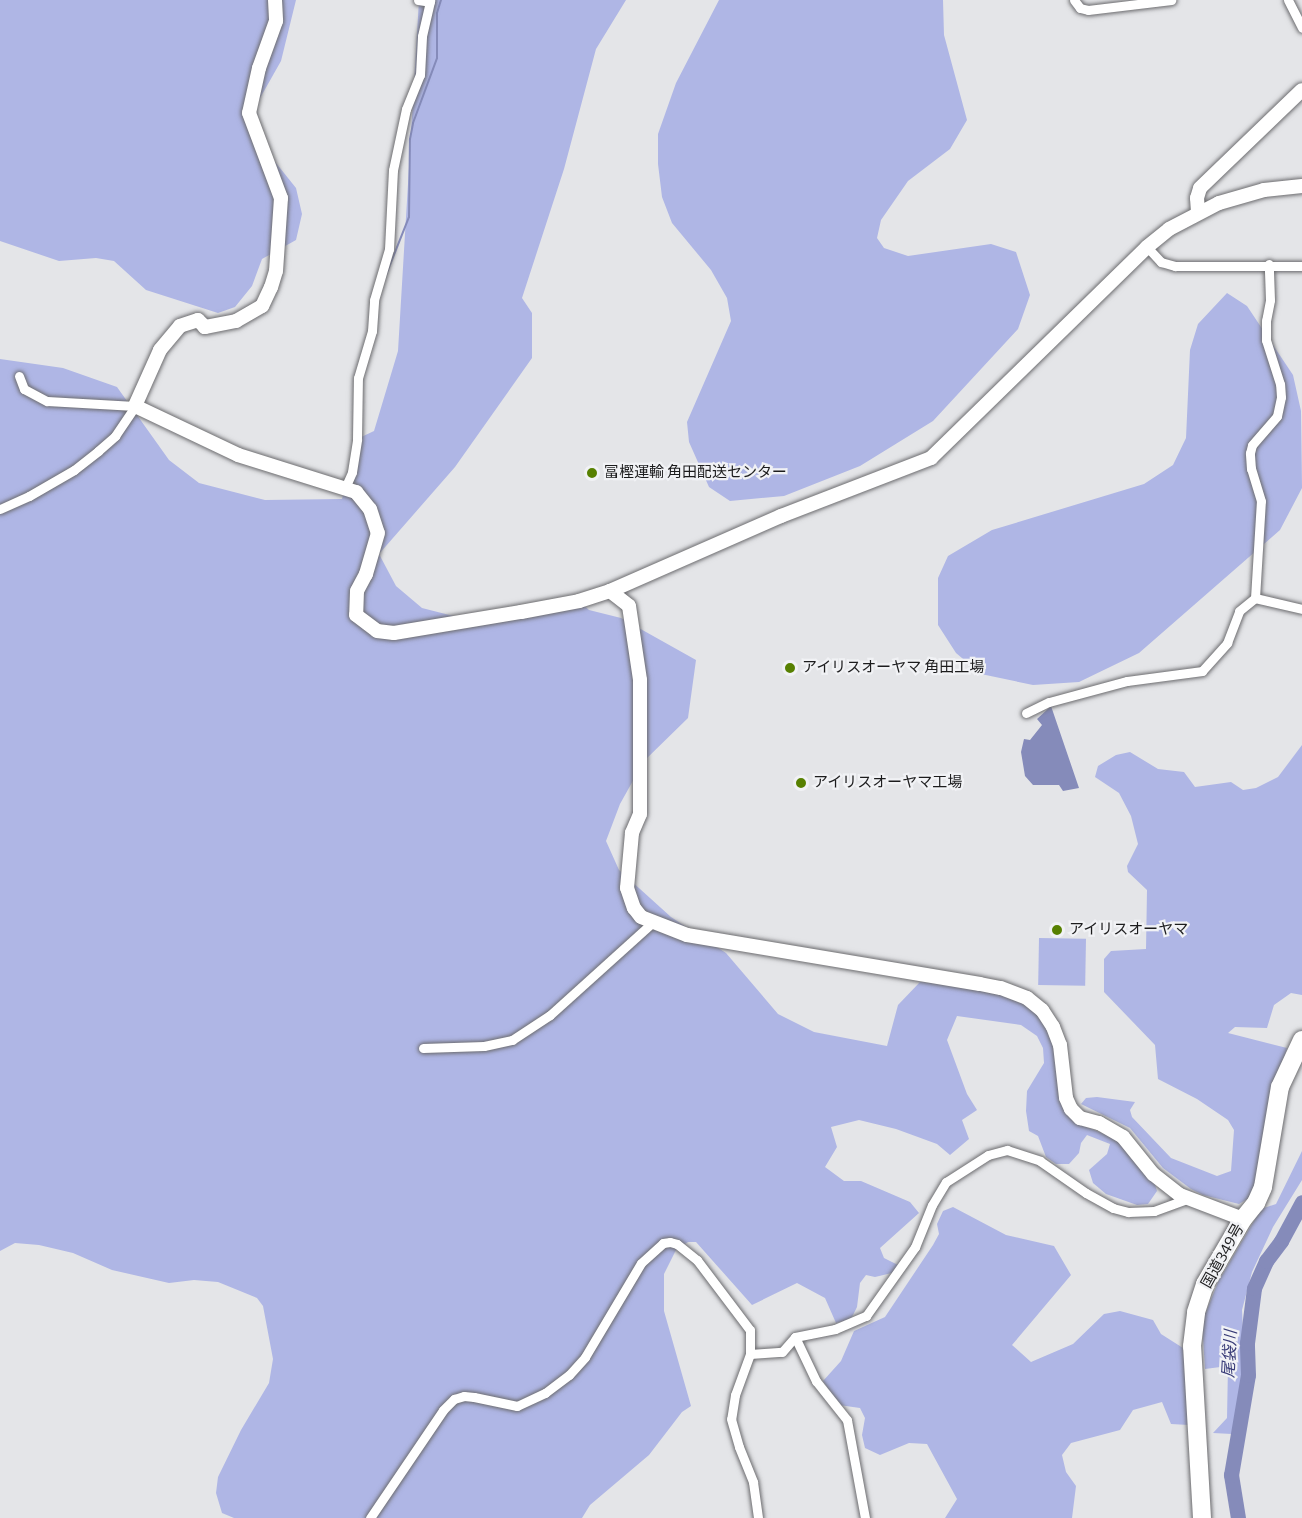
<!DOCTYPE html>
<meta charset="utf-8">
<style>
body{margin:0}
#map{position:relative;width:1302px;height:1518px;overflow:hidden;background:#e4e5e8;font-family:Bitter,"Noto Sans JP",serif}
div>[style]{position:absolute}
.green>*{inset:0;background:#afb6e5;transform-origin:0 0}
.water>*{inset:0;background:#858bba}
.stream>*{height:2px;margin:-1px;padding:0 1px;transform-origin:1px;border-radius:1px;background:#858bba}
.river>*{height:15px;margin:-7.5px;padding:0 7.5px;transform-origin:7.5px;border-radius:7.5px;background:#858bba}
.roads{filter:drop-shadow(0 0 2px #6c6c6f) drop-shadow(0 0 2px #6c6c6f)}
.street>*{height:9px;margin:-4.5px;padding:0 4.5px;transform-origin:4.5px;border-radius:4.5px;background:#fff}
.secondary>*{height:14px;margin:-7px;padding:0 7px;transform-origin:7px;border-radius:7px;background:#fff}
.highway>*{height:18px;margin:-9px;padding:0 9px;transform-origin:9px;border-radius:9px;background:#fff}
.dots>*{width:16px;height:16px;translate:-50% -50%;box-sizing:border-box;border:3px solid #f1f2f5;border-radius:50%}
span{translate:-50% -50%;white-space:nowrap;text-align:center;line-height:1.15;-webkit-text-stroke:4.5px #f1f2f5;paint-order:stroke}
.poi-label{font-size:15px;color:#1c1c1d}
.left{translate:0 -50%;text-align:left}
.street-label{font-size:15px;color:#1c1c1d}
.water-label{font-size:16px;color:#383b77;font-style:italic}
</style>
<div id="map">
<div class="green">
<i style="clip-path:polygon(0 0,296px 0,281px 61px,255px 107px,252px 119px,264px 148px,296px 188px,302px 214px,296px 240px,262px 259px,252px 286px,235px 307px,218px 313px,146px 290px,114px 261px,96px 258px,59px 261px,0 241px)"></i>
<i style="clip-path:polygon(419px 0,626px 0,596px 49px,564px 169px,522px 298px,532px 313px,532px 358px,455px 467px,379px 554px,396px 586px,422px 608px,469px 620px,579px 601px,589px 610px,621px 618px,696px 660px,688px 718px,644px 761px,620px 804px,606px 841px,619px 870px,671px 917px,726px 953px,778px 1014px,814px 1032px,887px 1046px,898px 1005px,920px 982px,957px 984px,1018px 996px,1043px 1021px,1056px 1050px,1058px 1088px,1061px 1103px,1084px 1126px,1117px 1139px,1130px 1157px,1154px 1182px,1157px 1191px,1148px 1204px,1137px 1205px,1106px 1194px,1093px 1183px,1089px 1170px,1107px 1154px,1110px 1144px,1087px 1135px,1081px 1143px,1079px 1153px,1069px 1164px,1056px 1164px,1046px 1157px,1038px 1136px,1029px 1131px,1026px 1111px,1027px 1091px,1044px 1063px,1043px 1048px,1037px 1036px,1021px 1025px,957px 1016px,947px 1040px,967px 1094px,977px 1110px,962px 1120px,969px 1139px,950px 1155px,937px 1144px,896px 1129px,859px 1120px,831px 1127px,837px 1147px,825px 1167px,844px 1181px,861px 1181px,910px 1202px,919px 1213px,880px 1248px,884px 1258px,898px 1265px,896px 1272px,875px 1277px,866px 1275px,860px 1283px,857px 1307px,851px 1319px,836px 1323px,825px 1298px,797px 1283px,752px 1305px,696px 1242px,688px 1242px,676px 1250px,664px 1274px,664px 1311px,691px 1406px,682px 1412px,649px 1455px,590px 1505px,582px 1518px,234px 1518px,222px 1513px,216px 1493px,218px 1477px,241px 1430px,269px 1383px,273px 1359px,263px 1306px,257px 1298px,218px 1282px,194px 1280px,169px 1283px,112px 1270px,73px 1253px,39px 1245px,15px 1243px,0 1251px,0 359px,63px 368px,117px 387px,169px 460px,199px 483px,265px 500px,342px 499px,357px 439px,374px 431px,398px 351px)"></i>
<i style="clip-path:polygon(719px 0,943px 0,944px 35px,967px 120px,950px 149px,908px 181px,881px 220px,877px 238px,884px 248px,908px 256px,991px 244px,1016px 252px,1030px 295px,1018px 329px,933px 421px,860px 466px,784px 496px,730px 501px,709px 487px,689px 442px,687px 422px,731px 321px,727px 298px,711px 270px,672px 223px,662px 197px,658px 164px,658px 134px,676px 83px)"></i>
<i style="clip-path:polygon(1227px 293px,1247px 306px,1293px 375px,1301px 411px,1302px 488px,1280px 530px,1139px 653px,1079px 682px,1033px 685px,981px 674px,956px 653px,938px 625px,938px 578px,948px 556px,992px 530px,1144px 484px,1173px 465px,1186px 438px,1190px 350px,1198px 324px)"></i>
<i style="clip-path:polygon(1302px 745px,1302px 995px,1291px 993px,1274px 1005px,1267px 1028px,1235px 1027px,1228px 1033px,1287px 1048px,1268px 1119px,1256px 1186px,1249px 1198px,1239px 1204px,1203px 1195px,1191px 1189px,1163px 1168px,1130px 1128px,1081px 1104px,1086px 1098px,1097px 1097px,1135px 1102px,1130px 1110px,1132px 1117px,1171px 1158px,1217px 1176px,1231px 1171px,1234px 1130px,1228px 1120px,1197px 1099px,1158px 1079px,1155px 1045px,1104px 992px,1104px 959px,1111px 951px,1146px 949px,1147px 890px,1128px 872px,1127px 866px,1138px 844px,1131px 816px,1119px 793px,1095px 777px,1098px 766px,1116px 755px,1130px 752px,1158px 769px,1184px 772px,1195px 787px,1231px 782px,1243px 790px,1256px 788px,1278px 777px)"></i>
<i style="left:1039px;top:938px;width:47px;height:47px;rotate:1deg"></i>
<i style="clip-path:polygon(1302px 1151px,1302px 1180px,1273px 1227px,1252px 1272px,1242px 1310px,1245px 1373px,1232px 1434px,1213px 1433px,1227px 1418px,1228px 1366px,1205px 1369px,1202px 1322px,1218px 1282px,1261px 1209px,1276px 1204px)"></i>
<i style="clip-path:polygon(953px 1207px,1006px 1235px,1054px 1246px,1071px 1275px,1012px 1345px,1031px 1362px,1073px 1344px,1104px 1314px,1120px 1311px,1153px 1320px,1161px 1334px,1183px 1348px,1189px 1425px,1171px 1424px,1162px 1402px,1133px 1410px,1120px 1430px,1071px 1443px,1062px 1455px,1066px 1472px,1076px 1486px,1072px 1518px,945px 1518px,957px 1499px,927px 1444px,909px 1443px,880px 1455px,865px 1448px,862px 1435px,865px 1418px,860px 1408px,839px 1405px,823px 1381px,841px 1361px,854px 1331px,885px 1317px,933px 1245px,939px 1234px,937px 1224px,943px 1211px)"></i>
</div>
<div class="water">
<i style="clip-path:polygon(1051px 706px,1079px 788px,1063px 791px,1059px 785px,1033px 785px,1025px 776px,1021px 752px,1024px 739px,1030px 740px,1042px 725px,1037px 719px)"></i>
</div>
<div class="stream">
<i style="left:384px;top:280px;width:68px;rotate:-68.4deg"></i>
<i style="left:409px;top:217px;width:78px;rotate:-89.3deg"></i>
<i style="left:410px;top:139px;width:16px;rotate:-79deg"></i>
<i style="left:413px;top:123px;width:69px;rotate:-69.7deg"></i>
<i style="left:437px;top:58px;width:45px;rotate:-90deg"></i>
<i style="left:437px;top:13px;width:14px;rotate:-73deg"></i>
</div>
<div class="river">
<i style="left:1238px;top:1518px;width:44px;rotate:-99.2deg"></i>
<i style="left:1231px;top:1475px;width:101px;rotate:-80.4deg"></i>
<i style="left:1248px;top:1375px;width:32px;rotate:-92deg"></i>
<i style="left:1247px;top:1343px;width:55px;rotate:-82.7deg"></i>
<i style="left:1254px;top:1288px;width:30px;rotate:-66deg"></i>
<i style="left:1266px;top:1261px;width:25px;rotate:-53deg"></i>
<i style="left:1281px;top:1241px;width:44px;rotate:-61.7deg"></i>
</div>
<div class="roads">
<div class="street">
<i style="left:418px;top:0;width:12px;rotate:9deg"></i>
<i style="left:1074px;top:0;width:10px;rotate:53deg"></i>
<i style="left:1080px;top:8px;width:8px;rotate:14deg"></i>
<i style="left:1088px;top:10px;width:84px;rotate:-6.9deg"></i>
<i style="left:1288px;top:0;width:31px;rotate:63deg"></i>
<i style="left:1147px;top:247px;width:21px;rotate:47deg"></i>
<i style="left:1161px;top:262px;width:15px;rotate:16deg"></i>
<i style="left:1175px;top:266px;width:127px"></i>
<i style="left:19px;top:376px;width:14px;rotate:69deg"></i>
<i style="left:24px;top:389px;width:26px;rotate:28deg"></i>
<i style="left:47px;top:401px;width:88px;rotate:3.3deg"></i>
<i style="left:345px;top:488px;width:17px;rotate:-66deg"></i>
<i style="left:352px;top:472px;width:33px;rotate:-81deg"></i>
<i style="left:357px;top:439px;width:61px;rotate:-89.1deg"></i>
<i style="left:358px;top:378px;width:49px;rotate:-73.4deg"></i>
<i style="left:372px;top:331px;width:31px;rotate:-86deg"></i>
<i style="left:374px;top:300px;width:53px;rotate:-73.6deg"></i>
<i style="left:389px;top:249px;width:79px;rotate:-87.1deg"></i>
<i style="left:393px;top:170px;width:62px;rotate:-78deg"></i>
<i style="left:406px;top:109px;width:37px;rotate:-68deg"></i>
<i style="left:420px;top:75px;width:39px;rotate:-87deg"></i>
<i style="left:422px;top:36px;width:37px;rotate:-77deg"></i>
<i style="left:0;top:509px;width:32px;rotate:-24deg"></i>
<i style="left:29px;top:496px;width:52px;rotate:-30deg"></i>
<i style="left:74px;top:470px;width:31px;rotate:-38deg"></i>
<i style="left:98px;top:451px;width:23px;rotate:-41deg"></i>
<i style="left:115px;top:436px;width:36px;rotate:-56deg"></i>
<i style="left:1255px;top:598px;width:97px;rotate:-86.5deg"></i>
<i style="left:1261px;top:501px;width:34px;rotate:-107deg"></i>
<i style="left:1251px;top:469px;width:16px;rotate:-94deg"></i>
<i style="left:1250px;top:453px;width:8px;rotate:-76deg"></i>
<i style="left:1252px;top:445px;width:38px;rotate:-49deg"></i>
<i style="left:1277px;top:416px;width:19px;rotate:-78deg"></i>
<i style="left:1281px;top:397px;width:13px;rotate:-94deg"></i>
<i style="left:1280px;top:384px;width:46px;rotate:-107.7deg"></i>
<i style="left:1266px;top:340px;width:19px;rotate:-90deg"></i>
<i style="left:1266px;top:321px;width:21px;rotate:-79deg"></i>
<i style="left:1270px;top:300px;width:36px;rotate:-92deg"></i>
<i style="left:1026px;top:713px;width:25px;rotate:-26deg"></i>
<i style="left:1049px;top:702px;width:81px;rotate:-15.1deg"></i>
<i style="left:1127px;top:681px;width:76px;rotate:-7.6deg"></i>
<i style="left:1202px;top:671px;width:38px;rotate:-48deg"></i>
<i style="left:1227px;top:643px;width:34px;rotate:-69deg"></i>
<i style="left:1239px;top:611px;width:21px;rotate:-39deg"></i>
<i style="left:1255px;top:598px;width:48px;rotate:13.2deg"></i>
<i style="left:423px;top:1048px;width:61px;rotate:-1.9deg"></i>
<i style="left:484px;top:1046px;width:29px;rotate:-12deg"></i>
<i style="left:512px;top:1040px;width:45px;rotate:-33.3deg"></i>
<i style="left:550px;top:1015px;width:139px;rotate:-42.1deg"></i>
<i style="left:795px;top:1337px;width:49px;rotate:64.5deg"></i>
<i style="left:816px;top:1381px;width:50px;rotate:51.5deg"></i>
<i style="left:847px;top:1420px;width:100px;rotate:79.6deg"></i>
<i style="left:750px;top:1354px;width:32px;rotate:-4deg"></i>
<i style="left:782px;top:1352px;width:20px;rotate:-49deg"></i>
<i style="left:795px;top:1337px;width:41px;rotate:-11.3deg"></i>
<i style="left:835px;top:1329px;width:34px;rotate:-23deg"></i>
<i style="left:866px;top:1316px;width:85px;rotate:-54.6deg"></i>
<i style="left:915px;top:1247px;width:45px;rotate:-68deg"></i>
<i style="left:932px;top:1205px;width:27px;rotate:-59deg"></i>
<i style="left:946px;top:1182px;width:50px;rotate:-32.7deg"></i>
<i style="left:988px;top:1155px;width:20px;rotate:-15deg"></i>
<i style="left:1007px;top:1150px;width:35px;rotate:18deg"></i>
<i style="left:1040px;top:1161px;width:56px;rotate:34.8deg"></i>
<i style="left:1086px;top:1193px;width:31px;rotate:29deg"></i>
<i style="left:1113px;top:1208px;width:16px;rotate:15deg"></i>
<i style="left:1128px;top:1212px;width:26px;rotate:-2deg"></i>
<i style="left:1154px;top:1211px;width:35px;rotate:-20deg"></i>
<i style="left:370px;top:1518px;width:130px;rotate:-55.9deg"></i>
<i style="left:443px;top:1410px;width:16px;rotate:-45deg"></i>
<i style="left:454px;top:1399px;width:10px;rotate:-17deg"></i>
<i style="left:464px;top:1396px;width:10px;rotate:6deg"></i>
<i style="left:474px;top:1397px;width:44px;rotate:11.8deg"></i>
<i style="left:517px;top:1406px;width:31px;rotate:-25deg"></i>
<i style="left:545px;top:1393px;width:30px;rotate:-37deg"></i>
<i style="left:569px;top:1375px;width:24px;rotate:-48deg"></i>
<i style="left:585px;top:1357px;width:109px;rotate:-59.2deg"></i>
<i style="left:641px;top:1263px;width:30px;rotate:-42deg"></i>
<i style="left:663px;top:1243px;width:7px;rotate:-8deg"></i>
<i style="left:670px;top:1242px;width:7px;rotate:16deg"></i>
<i style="left:677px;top:1244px;width:26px;rotate:39deg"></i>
<i style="left:697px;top:1260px;width:88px;rotate:52.9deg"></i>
<i style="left:750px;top:1330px;width:24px;rotate:90deg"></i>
<i style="left:750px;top:1354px;width:44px;rotate:110.1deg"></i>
<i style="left:735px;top:1395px;width:24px;rotate:99deg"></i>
<i style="left:731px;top:1419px;width:29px;rotate:74deg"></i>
<i style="left:739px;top:1447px;width:38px;rotate:68deg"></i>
<i style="left:753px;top:1482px;width:36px;rotate:82deg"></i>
</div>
<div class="secondary">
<i style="left:275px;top:0;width:21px;rotate:87deg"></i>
<i style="left:276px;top:21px;width:50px;rotate:109.9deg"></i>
<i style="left:259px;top:68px;width:46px;rotate:102.5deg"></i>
<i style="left:249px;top:113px;width:91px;rotate:69.4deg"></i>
<i style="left:281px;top:198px;width:73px;rotate:93.9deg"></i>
<i style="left:276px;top:271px;width:17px;rotate:107deg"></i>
<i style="left:271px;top:287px;width:21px;rotate:115deg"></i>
<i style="left:262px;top:306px;width:30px;rotate:150deg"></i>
<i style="left:236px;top:321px;width:32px;rotate:169deg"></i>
<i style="left:205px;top:327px;width:10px;rotate:-135deg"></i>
<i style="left:198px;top:320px;width:19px;rotate:162deg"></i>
<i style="left:180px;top:326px;width:31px;rotate:130deg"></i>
<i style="left:160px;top:350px;width:61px;rotate:114.1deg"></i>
<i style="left:135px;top:406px;width:114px;rotate:25.4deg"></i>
<i style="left:238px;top:455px;width:124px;rotate:17.4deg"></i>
<i style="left:356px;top:492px;width:22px;rotate:51deg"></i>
<i style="left:370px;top:509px;width:25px;rotate:72deg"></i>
<i style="left:378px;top:533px;width:43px;rotate:106.3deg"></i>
<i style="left:366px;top:574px;width:19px;rotate:118deg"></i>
<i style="left:357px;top:591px;width:24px;rotate:92deg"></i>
<i style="left:356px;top:615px;width:26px;rotate:37deg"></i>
<i style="left:377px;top:631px;width:17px;rotate:7deg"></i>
<i style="left:394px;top:633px;width:129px;rotate:-9.4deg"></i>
<i style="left:521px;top:612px;width:59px;rotate:-10.7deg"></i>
<i style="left:579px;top:601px;width:33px;rotate:-18deg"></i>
<i style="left:610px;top:591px;width:187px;rotate:-23.7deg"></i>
<i style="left:781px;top:516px;width:161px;rotate:-21.1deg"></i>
<i style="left:931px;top:458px;width:302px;rotate:-44.3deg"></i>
<i style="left:1147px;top:247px;width:28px;rotate:-39deg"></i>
<i style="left:1169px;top:229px;width:56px;rotate:-27.5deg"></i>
<i style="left:1219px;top:203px;width:47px;rotate:-16.1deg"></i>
<i style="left:1264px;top:190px;width:38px;rotate:-6deg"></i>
<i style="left:1198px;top:212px;width:14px;rotate:-94deg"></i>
<i style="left:1197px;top:198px;width:10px;rotate:-73deg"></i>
<i style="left:1200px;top:188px;width:141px;rotate:-43.9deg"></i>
<i style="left:610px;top:591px;width:24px;rotate:38deg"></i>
<i style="left:629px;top:606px;width:75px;rotate:81.5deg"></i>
<i style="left:640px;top:680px;width:134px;rotate:90deg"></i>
<i style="left:640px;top:814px;width:21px;rotate:113deg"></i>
<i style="left:632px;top:833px;width:55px;rotate:95.2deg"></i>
<i style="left:627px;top:888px;width:21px;rotate:71deg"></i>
<i style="left:634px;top:908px;width:11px;rotate:52deg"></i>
<i style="left:641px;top:917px;width:49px;rotate:21.4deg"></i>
<i style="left:687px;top:935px;width:297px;rotate:9.5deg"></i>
<i style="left:980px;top:984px;width:21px;rotate:11deg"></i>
<i style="left:1001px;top:988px;width:28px;rotate:21deg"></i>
<i style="left:1027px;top:998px;width:19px;rotate:39deg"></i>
<i style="left:1042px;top:1010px;width:20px;rotate:57deg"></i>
<i style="left:1053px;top:1027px;width:19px;rotate:69deg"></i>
<i style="left:1060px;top:1045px;width:53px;rotate:83.5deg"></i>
<i style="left:1066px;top:1098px;width:12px;rotate:66deg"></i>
<i style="left:1071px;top:1109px;width:13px;rotate:45deg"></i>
<i style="left:1080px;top:1118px;width:20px;rotate:15deg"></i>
<i style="left:1099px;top:1123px;width:28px;rotate:30deg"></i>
<i style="left:1123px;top:1137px;width:48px;rotate:51deg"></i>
<i style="left:1153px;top:1174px;width:34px;rotate:38deg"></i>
<i style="left:1180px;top:1195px;width:67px;rotate:20.9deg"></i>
</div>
<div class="highway">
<i style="left:1202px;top:1518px;width:172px;rotate:-93.3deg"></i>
<i style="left:1192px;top:1346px;width:34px;rotate:-83deg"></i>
<i style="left:1196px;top:1312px;width:29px;rotate:-72deg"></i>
<i style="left:1205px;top:1284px;width:75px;rotate:-59.7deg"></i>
<i style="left:1243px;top:1219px;width:21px;rotate:-51deg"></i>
<i style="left:1256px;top:1203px;width:17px;rotate:-66deg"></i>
<i style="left:1263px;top:1187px;width:101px;rotate:-80.4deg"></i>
<i style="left:1280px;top:1087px;width:52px;rotate:-64.9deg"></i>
</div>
</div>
<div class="dots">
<i style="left:592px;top:473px;background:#578001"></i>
<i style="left:790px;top:668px;background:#578001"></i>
<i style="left:801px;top:783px;background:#578001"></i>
<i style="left:1057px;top:930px;background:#578001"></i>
</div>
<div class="poi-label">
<span class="left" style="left:604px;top:473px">冨樫運輸 角田配送センター</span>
<span class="left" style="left:802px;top:668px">アイリスオーヤマ 角田工場</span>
<span class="left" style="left:813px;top:783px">アイリスオーヤマ工場</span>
<span class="left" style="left:1069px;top:930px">アイリスオーヤマ</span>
</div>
<div class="street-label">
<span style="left:1223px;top:1256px;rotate:-61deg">国道349号</span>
</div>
<div class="water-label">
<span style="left:1230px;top:1354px;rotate:-87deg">尾袋川</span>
</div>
</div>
